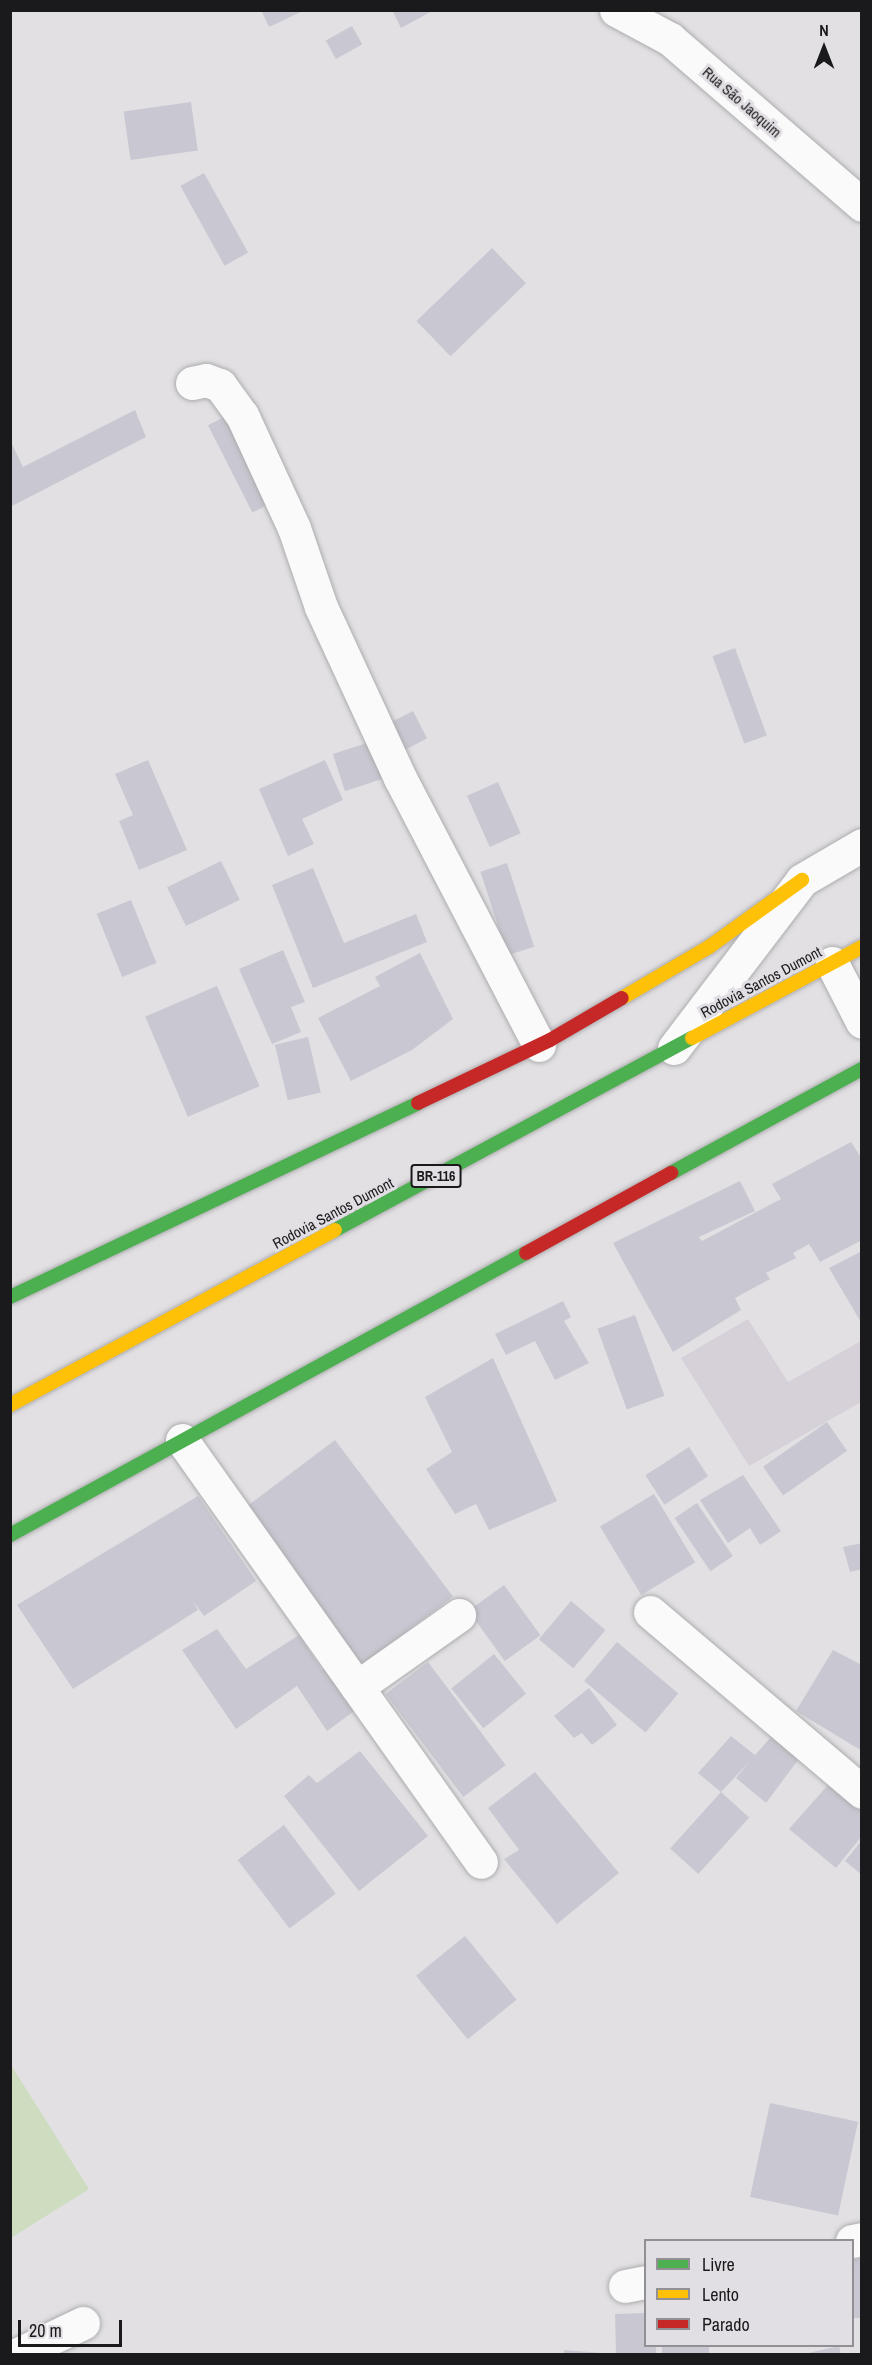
<!DOCTYPE html>
<meta charset="utf-8">
<style>
body{margin:0}
#map{position:relative;width:872px;height:2365px;overflow:hidden;background:#e2e0e3;font-family:"Archivo Narrow",sans-serif}
div>[style]{position:absolute}
.built>*{inset:0;background:#d6d1d9}
.green>*{inset:0;background:#cedcc0}
.building>*{inset:0;background:#c9c8d2;transform-origin:0 0}
.roads{filter:drop-shadow(0 0 2px #adacae) drop-shadow(0 0 2px #adacae)}
.street>*{height:33px;margin:-16.5px;padding:0 16.5px;transform-origin:16.5px;border-radius:16.5px;background:#fbfafb}
.fast>*{height:14px;margin:-7px;padding:0 7px;transform-origin:7px;border-radius:7px;background:#4caf50}
.slow>*{height:14px;margin:-7px;padding:0 7px;transform-origin:7px;border-radius:7px;background:#ffc107}
.jam>*{height:14px;margin:-7px;padding:0 7px;transform-origin:7px;border-radius:7px;background:#c62828}
span{translate:-50% -50%;white-space:nowrap;text-align:center;line-height:1.15;-webkit-text-stroke:6px #e2dfe4;paint-order:stroke}
.shield-label span{padding:2px 4px;background:#e2dfe4;border:2px solid;border-radius:4px;-webkit-text-stroke-width:0}
.shield-label{font-size:14px;color:#1a191b;font-weight:700}
.street-label{font-size:15px;color:#1a191b}
.frame{position:absolute;inset:0;border:12px solid #1a191b;pointer-events:none}
.legend{position:absolute;left:644px;top:2239px;width:210px;height:108px;box-sizing:border-box;background:#e2dfe4;border:2px solid #929094;margin:0;padding:8px 10px;list-style:none;font-size:18px;color:#1a191b}
.legend li{display:flex;align-items:center;gap:12px;height:30px}
.legend b{width:30px;border:2px solid #929094}
.north{position:absolute;left:794px;top:18px;width:60px;height:60px;-webkit-text-stroke:4px #e2dfe4;paint-order:stroke;rotate:0deg;font-size:16px;font-weight:700;line-height:24px;text-align:center;color:#1a191b}
.north::after{content:'';display:block;margin:auto;width:21px;height:27px;background:#1a191b;clip-path:polygon(50% 0,100% 100%,50% 72%,0 100%)}
.scale{position:absolute;left:18px;top:2320px;width:104px;height:27px;box-sizing:border-box;border:3px solid #1a191b;border-top:0;padding-left:8px;font-size:18px;line-height:21px;white-space:nowrap;color:#1a191b;-webkit-text-stroke:4px #e2dfe4;paint-order:stroke}
</style>
<div id="map">
<div class="built">
<i style="clip-path:polygon(748px 1319px,788px 1382px,861px 1341px,861px 1402px,749px 1466px,681px 1358px)"></i>
</div>
<div class="green">
<i style="clip-path:polygon(11px 2065px,89px 2189px,11px 2238px,10px 2238px)"></i>
</div>
<div class="building">
<i style="clip-path:polygon(261px 10px,305px 10px,269px 27px)"></i>
<i style="clip-path:polygon(392px 10px,434px 10px,401px 28px)"></i>
<i style="left:352px;top:26px;width:21px;height:30px;rotate:61deg"></i>
<i style="left:191px;top:102px;width:49px;height:68px;rotate:82deg"></i>
<i style="left:204px;top:173px;width:91px;height:27px;rotate:61deg"></i>
<i style="left:492px;top:248px;width:49px;height:105px;rotate:46deg"></i>
<i style="clip-path:polygon(135px 410px,146px 437px,10px 507px,10px 440px,23px 467px)"></i>
<i style="left:232px;top:413px;width:98px;height:27px;rotate:63deg"></i>
<i style="left:735px;top:648px;width:93px;height:24px;rotate:70deg"></i>
<i style="left:413px;top:711px;width:31px;height:30px;rotate:63deg"></i>
<i style="left:370px;top:742px;width:39px;height:39px;rotate:72deg"></i>
<i style="clip-path:polygon(148px 760px,187px 850px,139px 870px,119px 821px,133px 815px,115px 774px)"></i>
<i style="clip-path:polygon(325px 760px,343px 800px,302px 819px,314px 844px,288px 856px,259px 789px)"></i>
<i style="left:498px;top:782px;width:56px;height:34px;rotate:66deg"></i>
<i style="left:221px;top:861px;width:43px;height:60px;rotate:64deg"></i>
<i style="left:507px;top:863px;width:88px;height:28px;rotate:72deg"></i>
<i style="clip-path:polygon(313px 868px,344px 943px,416px 914px,427px 942px,313px 988px,272px 885px)"></i>
<i style="left:131px;top:900px;width:68px;height:37px;rotate:68deg"></i>
<i style="clip-path:polygon(283px 950px,305px 1002px,291px 1007px,301px 1032px,272px 1044px,239px 969px)"></i>
<i style="clip-path:polygon(420px 953px,453px 1019px,412px 1050px,351px 1081px,318px 1018px,380px 986px,375px 977px)"></i>
<i style="left:217px;top:986px;width:109px;height:78px;rotate:67deg"></i>
<i style="left:308px;top:1037px;width:57px;height:34px;rotate:77deg"></i>
<i style="clip-path:polygon(851px 1142px,862px 1159px,862px 1240px,820px 1262px,809px 1244px,793px 1253px,796px 1258px,766px 1273px,770px 1279px,735px 1298px,741px 1310px,673px 1352px,613px 1243px,740px 1181px,755px 1211px,699px 1237px,702px 1241px,781px 1199px,772px 1184px)"></i>
<i style="clip-path:polygon(862px 1251px,862px 1324px,829px 1268px)"></i>
<i style="clip-path:polygon(563px 1301px,571px 1317px,564px 1321px,589px 1363px,555px 1380px,535px 1341px,506px 1355px,495px 1334px)"></i>
<i style="left:635px;top:1315px;width:86px;height:40px;rotate:70deg"></i>
<i style="clip-path:polygon(493px 1358px,557px 1501px,489px 1530px,476px 1504px,455px 1514px,426px 1469px,452px 1452px,425px 1397px)"></i>
<i style="left:827px;top:1422px;width:35px;height:78px;rotate:55deg"></i>
<i style="left:335px;top:1440px;width:196px;height:120px;rotate:53deg"></i>
<i style="left:689px;top:1447px;width:35px;height:52px;rotate:57deg"></i>
<i style="clip-path:polygon(743px 1475px,781px 1531px,760px 1545px,750px 1528px,728px 1543px,700px 1500px)"></i>
<i style="left:654px;top:1494px;width:80px;height:63px;rotate:59deg"></i>
<i style="clip-path:polygon(198px 1496px,256px 1581px,204px 1616px,193px 1601px,198px 1610px,73px 1689px,17px 1605px)"></i>
<i style="left:697px;top:1503px;width:64px;height:27px;rotate:56deg"></i>
<i style="clip-path:polygon(862px 1543px,862px 1569px,850px 1572px,843px 1547px)"></i>
<i style="left:504px;top:1585px;width:62px;height:44px;rotate:54deg"></i>
<i style="left:571px;top:1601px;width:45px;height:50px;rotate:40deg"></i>
<i style="clip-path:polygon(217px 1629px,246px 1669px,299px 1635px,322px 1670px,328px 1667px,357px 1709px,327px 1731px,297px 1686px,236px 1729px,182px 1650px)"></i>
<i style="left:617px;top:1642px;width:80px;height:51px;rotate:40deg"></i>
<i style="clip-path:polygon(833px 1650px,862px 1665px,862px 1751px,796px 1711px)"></i>
<i style="left:494px;top:1654px;width:51px;height:55px;rotate:51deg"></i>
<i style="left:428px;top:1662px;width:129px;height:53px;rotate:53deg"></i>
<i style="clip-path:polygon(589px 1688px,617px 1725px,592px 1745px,582px 1733px,574px 1738px,554px 1716px)"></i>
<i style="clip-path:polygon(731px 1736px,755px 1755px,771px 1737px,798px 1760px,766px 1803px,736px 1778px,749px 1762px,721px 1792px,698px 1773px)"></i>
<i style="clip-path:polygon(360px 1751px,428px 1836px,359px 1891px,284px 1796px,309px 1775px,317px 1783px)"></i>
<i style="clip-path:polygon(535px 1772px,619px 1873px,557px 1924px,504px 1859px,519px 1850px,488px 1808px)"></i>
<i style="clip-path:polygon(828px 1785px,862px 1811px,862px 1836px,836px 1868px,789px 1829px)"></i>
<i style="left:721px;top:1792px;width:38px;height:76px;rotate:42deg"></i>
<i style="left:284px;top:1825px;width:86px;height:58px;rotate:53deg"></i>
<i style="clip-path:polygon(862px 1840px,862px 1875px,845px 1861px)"></i>
<i style="left:465px;top:1936px;width:82px;height:63px;rotate:51deg"></i>
<i style="left:770px;top:2103px;width:90px;height:96px;rotate:12deg"></i>
<i style="left:862px;top:2259px;width:59px;height:10px;rotate:90deg"></i>
<i style="clip-path:polygon(646px 2313px,646px 2346px,656px 2346px,656px 2354px,616px 2354px,615px 2314px)"></i>
<i style="left:662px;top:2346px;width:47px;height:8px"></i>
<i style="clip-path:polygon(839px 2346px,841px 2354px,804px 2354px)"></i>
<i style="clip-path:polygon(564px 2350px,602px 2353px,602px 2354px,564px 2354px)"></i>
</div>
<div class="roads">
<div class="street">
<i style="left:616px;top:10px;width:61px;rotate:28.2deg"></i>
<i style="left:670px;top:39px;width:254px;rotate:40.8deg"></i>
<i style="left:192px;top:383px;width:14px;rotate:-12deg"></i>
<i style="left:206px;top:380px;width:15px;rotate:20deg"></i>
<i style="left:220px;top:385px;width:37px;rotate:54deg"></i>
<i style="left:242px;top:415px;width:124px;rotate:65.3deg"></i>
<i style="left:294px;top:528px;width:83px;rotate:71.1deg"></i>
<i style="left:321px;top:607px;width:188px;rotate:65.2deg"></i>
<i style="left:400px;top:778px;width:301px;rotate:62.5deg"></i>
<i style="left:832px;top:963px;width:66px;rotate:63deg"></i>
<i style="left:674px;top:1048px;width:211px;rotate:-52.7deg"></i>
<i style="left:802px;top:880px;width:69px;rotate:-30.3deg"></i>
<i style="left:182px;top:1440px;width:517px;rotate:54.68deg"></i>
<i style="left:650px;top:1612px;width:278px;rotate:40.3deg"></i>
<i style="left:357px;top:1687px;width:125px;rotate:-35.2deg"></i>
<i style="left:852px;top:2241px;width:10px;rotate:-11deg"></i>
<i style="left:625px;top:2286px;width:21px;rotate:-11deg"></i>
<i style="left:18px;top:2354px;width:72px;rotate:-25.5deg"></i>
</div>
<div class="fast">
<i style="left:671px;top:1173px;width:217px;rotate:-28.6deg"></i>
<i style="left:335px;top:1230px;width:405px;rotate:-28.3deg"></i>
<i style="left:10px;top:1297px;width:452px;rotate:-25.4deg"></i>
<i style="left:10px;top:1535px;width:588px;rotate:-28.66deg"></i>
</div>
<div class="slow">
<i style="left:622px;top:998px;width:101px;rotate:-30.4deg"></i>
<i style="left:709px;top:947px;width:115px;rotate:-35.8deg"></i>
<i style="left:692px;top:1038px;width:193px;rotate:-28.2deg"></i>
<i style="left:10px;top:1405px;width:369px;rotate:-28.3deg"></i>
</div>
<div class="jam">
<i style="left:418px;top:1103px;width:146px;rotate:-25.5deg"></i>
<i style="left:550px;top:1040px;width:83px;rotate:-30.3deg"></i>
<i style="left:526px;top:1253px;width:166px;rotate:-28.9deg"></i>
</div>
</div>
<div class="shield-label">
<span style="left:436px;top:1176px">BR-116</span>
</div>
<div class="street-label">
<span style="left:742px;top:102px;rotate:41deg">Rua São Jaoquim</span>
<span style="left:761px;top:982px;rotate:-28deg">Rodovia Santos Dumont</span>
<span style="left:333px;top:1213px;rotate:-28deg">Rodovia Santos Dumont</span>
</div>
<div class="frame"></div>
<ul class="legend">
<li><b style="height:8px;background:#4caf50"></b>Livre</li>
<li><b style="height:8px;background:#ffc107"></b>Lento</li>
<li><b style="height:8px;background:#c62828"></b>Parado</li>
</ul>
<div class="north">N</div>
<div class="scale">20 m</div>
</div>
